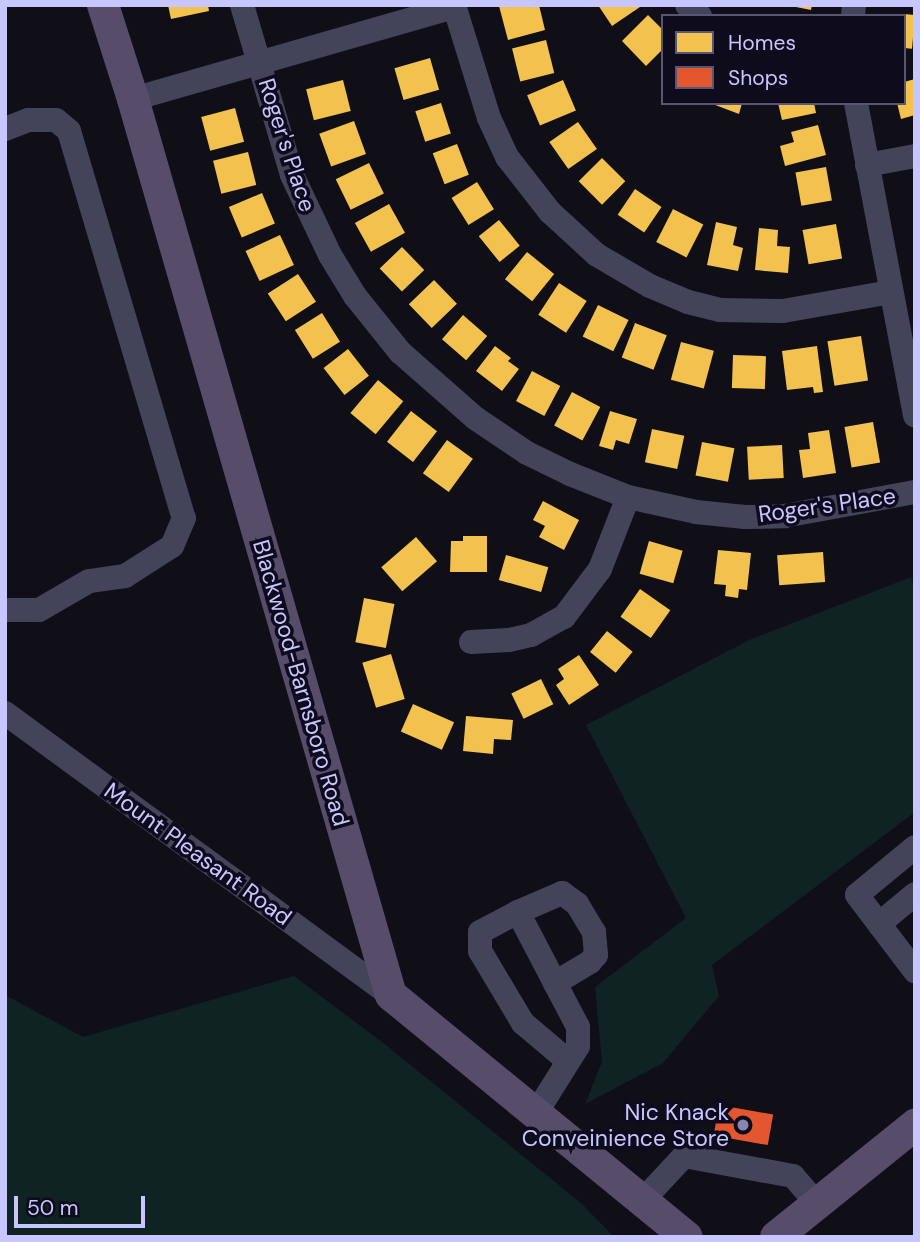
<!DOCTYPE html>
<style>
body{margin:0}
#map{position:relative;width:920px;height:1242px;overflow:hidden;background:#100f18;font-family:"DM Sans",sans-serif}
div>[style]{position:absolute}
.green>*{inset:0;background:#0e2322}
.homes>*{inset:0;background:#f2c14e;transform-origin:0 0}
.shops>*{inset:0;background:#e4572e;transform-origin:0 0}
.minor>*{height:24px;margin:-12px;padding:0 12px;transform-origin:12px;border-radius:12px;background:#434459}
.major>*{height:32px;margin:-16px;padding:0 16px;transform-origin:16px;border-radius:16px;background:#574d6b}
.dots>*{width:19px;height:19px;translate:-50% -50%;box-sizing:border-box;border:4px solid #0d0b1c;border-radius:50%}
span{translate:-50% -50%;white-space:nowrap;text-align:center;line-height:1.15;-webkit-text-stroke:7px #0d0b1c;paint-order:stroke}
.street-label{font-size:23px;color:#c8c6ff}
.poi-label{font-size:23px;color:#c8c6ff}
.right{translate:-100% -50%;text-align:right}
.frame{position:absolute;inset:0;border:7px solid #c8c6ff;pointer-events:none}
.legend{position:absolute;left:661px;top:14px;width:245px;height:91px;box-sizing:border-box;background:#0d0b1c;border:2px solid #585677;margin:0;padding:9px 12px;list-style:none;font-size:21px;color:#c8c6ff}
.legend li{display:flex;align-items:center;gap:14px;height:35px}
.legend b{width:35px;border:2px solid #585677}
.scale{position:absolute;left:14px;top:1196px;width:131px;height:32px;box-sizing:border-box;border:4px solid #c8c6ff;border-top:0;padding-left:9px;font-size:21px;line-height:24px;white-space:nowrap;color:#c8c6ff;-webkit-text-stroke:5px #0d0b1c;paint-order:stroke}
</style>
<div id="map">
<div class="green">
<i style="clip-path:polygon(911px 577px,915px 592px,915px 812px,712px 965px,719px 996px,663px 1063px,585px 1104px,602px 1062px,595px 987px,686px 918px,586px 725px,749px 640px)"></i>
<i style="clip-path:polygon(294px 976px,382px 1042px,581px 1203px,614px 1237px,5px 1237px,5px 995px,83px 1037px)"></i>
</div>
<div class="homes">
<i style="clip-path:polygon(168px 5px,208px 5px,209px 11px,171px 19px)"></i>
<i style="clip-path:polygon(539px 5px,545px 30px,508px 40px,499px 6px)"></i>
<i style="clip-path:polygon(598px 5px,639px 5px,640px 7px,612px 26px)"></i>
<i style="clip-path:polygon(786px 5px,812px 5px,811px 10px)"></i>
<i style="left:904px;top:14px;width:11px;height:34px;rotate:5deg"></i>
<i style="clip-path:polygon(648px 15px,663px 30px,663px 49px,646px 66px,622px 41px)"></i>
<i style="left:546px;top:40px;width:34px;height:35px;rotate:76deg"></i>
<i style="left:430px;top:58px;width:33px;height:37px;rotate:74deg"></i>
<i style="clip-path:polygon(915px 79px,915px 115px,901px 119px,897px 103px,904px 103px,904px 82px)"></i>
<i style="left:343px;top:80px;width:32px;height:38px;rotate:76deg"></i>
<i style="left:563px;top:80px;width:33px;height:39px;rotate:67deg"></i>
<i style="left:441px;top:103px;width:32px;height:27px;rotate:72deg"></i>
<i style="clip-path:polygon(710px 103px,742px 103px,739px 114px)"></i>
<i style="clip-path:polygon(778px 103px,814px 103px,816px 113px,782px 120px)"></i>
<i style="left:235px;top:108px;width:35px;height:35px;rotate:75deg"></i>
<i style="left:354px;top:121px;width:35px;height:37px;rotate:70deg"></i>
<i style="left:578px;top:122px;width:33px;height:35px;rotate:55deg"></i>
<i style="clip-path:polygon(818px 125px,826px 155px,785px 166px,780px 146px,794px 142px,791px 132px)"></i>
<i style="left:457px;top:144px;width:33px;height:26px;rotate:69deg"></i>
<i style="left:248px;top:152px;width:34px;height:36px;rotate:76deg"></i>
<i style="left:602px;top:158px;width:33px;height:33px;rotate:45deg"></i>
<i style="left:369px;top:163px;width:34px;height:37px;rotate:64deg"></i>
<i style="left:826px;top:167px;width:34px;height:31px;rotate:80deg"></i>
<i style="left:477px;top:182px;width:32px;height:30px;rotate:58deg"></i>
<i style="left:635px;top:189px;width:32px;height:31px;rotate:34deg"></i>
<i style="left:262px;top:193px;width:33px;height:36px;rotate:67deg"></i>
<i style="left:389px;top:204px;width:33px;height:39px;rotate:61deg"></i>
<i style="left:673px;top:209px;width:34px;height:37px;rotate:27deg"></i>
<i style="left:499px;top:220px;width:33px;height:26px;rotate:51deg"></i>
<i style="clip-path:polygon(716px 222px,737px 227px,733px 245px,743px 248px,738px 271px,707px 265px)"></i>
<i style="left:836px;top:224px;width:35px;height:34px;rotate:80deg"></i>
<i style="clip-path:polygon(759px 228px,778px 230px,777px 246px,790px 247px,788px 273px,755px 270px)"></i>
<i style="left:280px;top:235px;width:33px;height:38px;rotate:65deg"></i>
<i style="left:402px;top:247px;width:32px;height:31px;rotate:46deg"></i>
<i style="left:527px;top:252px;width:35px;height:35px;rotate:39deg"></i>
<i style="left:298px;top:274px;width:33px;height:36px;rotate:57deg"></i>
<i style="left:434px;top:280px;width:33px;height:35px;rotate:46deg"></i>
<i style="left:559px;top:283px;width:33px;height:38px;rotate:33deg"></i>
<i style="left:598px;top:305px;width:34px;height:35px;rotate:26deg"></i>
<i style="left:322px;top:313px;width:34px;height:32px;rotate:58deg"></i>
<i style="left:463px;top:315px;width:32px;height:32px;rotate:41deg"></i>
<i style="left:635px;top:323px;width:34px;height:37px;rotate:21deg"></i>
<i style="left:861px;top:336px;width:45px;height:34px;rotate:81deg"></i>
<i style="left:681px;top:342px;width:34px;height:39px;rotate:15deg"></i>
<i style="clip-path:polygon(495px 346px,511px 358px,508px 361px,519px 369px,502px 391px,476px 371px)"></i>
<i style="clip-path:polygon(817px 346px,823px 392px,814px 393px,813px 387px,787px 390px,782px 351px)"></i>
<i style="left:348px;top:349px;width:34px;height:31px;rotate:52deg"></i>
<i style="left:733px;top:355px;width:33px;height:33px;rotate:2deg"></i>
<i style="left:532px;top:371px;width:32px;height:34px;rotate:28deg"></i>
<i style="left:378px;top:380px;width:33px;height:43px;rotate:40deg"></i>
<i style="left:572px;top:392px;width:32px;height:38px;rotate:28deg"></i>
<i style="left:411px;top:411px;width:33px;height:39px;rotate:38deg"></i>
<i style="clip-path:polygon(610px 411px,637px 419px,629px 444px,616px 440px,613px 450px,599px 446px)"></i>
<i style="left:873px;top:422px;width:41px;height:29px;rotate:80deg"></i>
<i style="left:652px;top:429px;width:33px;height:34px;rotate:12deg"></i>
<i style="clip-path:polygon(829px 430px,836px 473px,803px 478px,799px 450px,810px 449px,808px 433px)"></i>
<i style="left:447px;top:440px;width:32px;height:41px;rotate:36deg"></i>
<i style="left:702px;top:442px;width:33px;height:34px;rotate:11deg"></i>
<i style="left:782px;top:445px;width:33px;height:35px;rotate:87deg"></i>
<i style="clip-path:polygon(543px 501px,579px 520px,564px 550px,539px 537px,545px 526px,533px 520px)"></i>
<i style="clip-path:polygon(463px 536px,487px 536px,487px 572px,450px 572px,451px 541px,463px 541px)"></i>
<i style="left:416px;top:537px;width:32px;height:46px;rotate:49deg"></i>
<i style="left:649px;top:541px;width:35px;height:34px;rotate:16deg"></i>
<i style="clip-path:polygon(718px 550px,751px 553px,747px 590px,739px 589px,738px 598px,725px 596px,726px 585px,714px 584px)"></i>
<i style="left:823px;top:552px;width:30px;height:46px;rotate:86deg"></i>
<i style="left:506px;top:555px;width:44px;height:26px;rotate:16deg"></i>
<i style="left:640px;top:589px;width:37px;height:34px;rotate:35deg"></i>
<i style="left:364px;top:598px;width:31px;height:45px;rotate:11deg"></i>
<i style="left:607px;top:631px;width:33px;height:27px;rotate:39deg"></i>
<i style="left:391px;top:654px;width:47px;height:30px;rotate:73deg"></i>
<i style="clip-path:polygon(579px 655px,599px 685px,569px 705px,556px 685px,564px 679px,558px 669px)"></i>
<i style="left:541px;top:679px;width:28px;height:33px;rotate:64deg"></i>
<i style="left:413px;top:704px;width:45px;height:30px;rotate:24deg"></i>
<i style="clip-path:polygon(466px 716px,513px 720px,511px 740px,494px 739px,493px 754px,463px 751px)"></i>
</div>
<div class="shops">
<i style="left:719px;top:1105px;width:55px;height:31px;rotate:10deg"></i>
</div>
<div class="minor">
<i style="left:242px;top:5px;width:177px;rotate:73.6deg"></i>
<i style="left:292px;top:175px;width:89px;rotate:64.6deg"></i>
<i style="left:330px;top:255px;width:48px;rotate:58.6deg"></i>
<i style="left:355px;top:296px;width:72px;rotate:51.2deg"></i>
<i style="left:400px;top:352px;width:100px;rotate:41.3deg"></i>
<i style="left:475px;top:418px;width:63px;rotate:33.9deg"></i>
<i style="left:527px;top:453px;width:48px;rotate:26deg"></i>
<i style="left:570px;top:474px;width:62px;rotate:21.6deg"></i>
<i style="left:628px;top:497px;width:70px;rotate:12.4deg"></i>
<i style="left:696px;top:512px;width:49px;rotate:5.8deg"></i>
<i style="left:745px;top:517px;width:39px;rotate:-1deg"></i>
<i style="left:784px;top:516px;width:133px;rotate:-10.4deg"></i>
<i style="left:454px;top:5px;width:118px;rotate:72.8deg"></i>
<i style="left:489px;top:118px;width:43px;rotate:65.2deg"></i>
<i style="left:507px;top:157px;width:70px;rotate:52deg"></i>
<i style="left:550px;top:212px;width:64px;rotate:42.5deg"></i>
<i style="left:597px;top:255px;width:61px;rotate:30.3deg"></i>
<i style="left:650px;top:286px;width:41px;rotate:22.8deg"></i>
<i style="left:688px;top:302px;width:33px;rotate:14deg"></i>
<i style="left:720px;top:310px;width:63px;rotate:0.9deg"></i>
<i style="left:783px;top:311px;width:110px;rotate:-10deg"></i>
<i style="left:687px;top:5px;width:17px;rotate:40deg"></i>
<i style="left:853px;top:16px;width:11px;rotate:-85deg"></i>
<i style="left:133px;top:99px;width:334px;rotate:-16deg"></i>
<i style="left:856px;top:103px;width:318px;rotate:79.3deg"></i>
<i style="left:5px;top:129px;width:25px;rotate:-21deg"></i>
<i style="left:28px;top:120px;width:28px"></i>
<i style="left:56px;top:120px;width:17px;rotate:40deg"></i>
<i style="left:69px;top:131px;width:404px;rotate:73.5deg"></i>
<i style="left:184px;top:518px;width:30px;rotate:113deg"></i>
<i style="left:172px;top:546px;width:56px;rotate:147.4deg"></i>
<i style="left:125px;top:576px;width:36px;rotate:172deg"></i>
<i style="left:89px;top:581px;width:58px;rotate:149.9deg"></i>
<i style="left:39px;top:610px;width:34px;rotate:180deg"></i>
<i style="left:867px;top:165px;width:49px;rotate:-10.6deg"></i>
<i style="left:471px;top:642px;width:38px;rotate:-3deg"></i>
<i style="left:509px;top:640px;width:23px;rotate:-13deg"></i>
<i style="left:531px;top:635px;width:38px;rotate:-29deg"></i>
<i style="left:564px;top:617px;width:60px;rotate:-53.1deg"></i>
<i style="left:600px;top:569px;width:77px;rotate:-68.7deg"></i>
<i style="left:5px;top:713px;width:478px;rotate:36.2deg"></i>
<i style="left:915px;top:847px;width:75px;rotate:140.4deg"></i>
<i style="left:857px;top:895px;width:96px;rotate:52.7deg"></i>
<i style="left:518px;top:912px;width:48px;rotate:-23.4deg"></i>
<i style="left:562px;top:893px;width:19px;rotate:36deg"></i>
<i style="left:577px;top:904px;width:33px;rotate:59deg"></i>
<i style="left:594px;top:932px;width:23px;rotate:85deg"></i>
<i style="left:596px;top:955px;width:9px;rotate:131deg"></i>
<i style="left:590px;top:962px;width:41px;rotate:149deg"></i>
<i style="left:879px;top:924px;width:47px;rotate:-39.8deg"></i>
<i style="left:536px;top:1113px;width:79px;rotate:-57.9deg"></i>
<i style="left:578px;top:1046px;width:19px;rotate:-90deg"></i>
<i style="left:578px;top:1027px;width:130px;rotate:-117.6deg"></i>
<i style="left:518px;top:912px;width:43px;rotate:152.2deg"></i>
<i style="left:480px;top:932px;width:19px;rotate:90deg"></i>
<i style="left:480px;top:951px;width:84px;rotate:59.2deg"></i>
<i style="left:523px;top:1023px;width:59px;rotate:40.2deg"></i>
<i style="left:643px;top:1200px;width:60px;rotate:-47deg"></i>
<i style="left:684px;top:1156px;width:111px;rotate:10.4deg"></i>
<i style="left:793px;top:1176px;width:38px;rotate:49deg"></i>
</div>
<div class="major">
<i style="left:103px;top:5px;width:99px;rotate:72.3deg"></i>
<i style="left:133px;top:99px;width:932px;rotate:73.94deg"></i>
<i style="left:391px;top:995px;width:382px;rotate:39.3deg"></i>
<i style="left:776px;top:1237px;width:179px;rotate:-38.9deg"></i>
</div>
<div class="dots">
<i style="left:743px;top:1125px;background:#8886ae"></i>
</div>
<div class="street-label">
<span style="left:287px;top:145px;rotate:72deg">Roger's Place</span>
<span style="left:827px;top:505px;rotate:-8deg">Roger's Place</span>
<span style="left:301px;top:683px;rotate:74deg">Blackwood-Barnsboro Road</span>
<span style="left:198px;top:854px;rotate:36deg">Mount Pleasant Road</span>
</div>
<div class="poi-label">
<span class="right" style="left:729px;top:1125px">Nic Knack<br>Conveinience Store</span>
</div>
<div class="frame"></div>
<ul class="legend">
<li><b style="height:19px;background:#f2c14e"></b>Homes</li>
<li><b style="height:19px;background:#e4572e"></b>Shops</li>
</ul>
<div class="scale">50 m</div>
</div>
